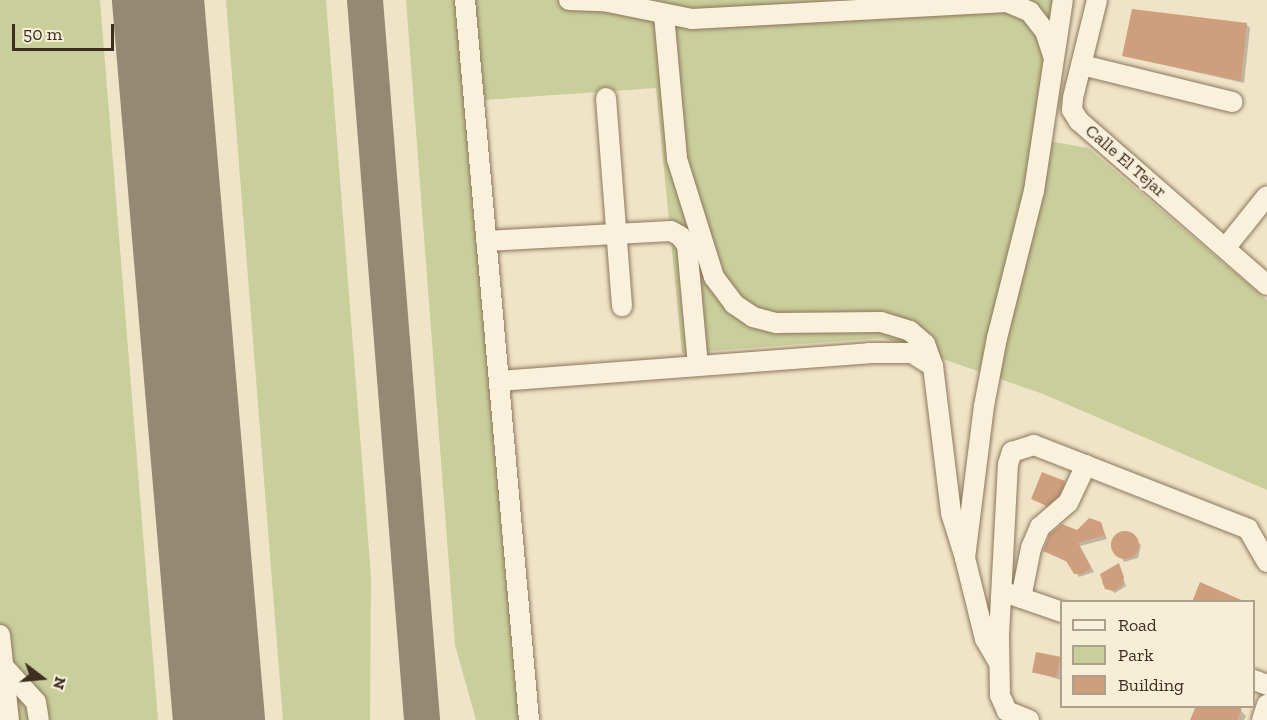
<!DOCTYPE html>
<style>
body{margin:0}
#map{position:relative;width:1267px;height:720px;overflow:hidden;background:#f0e4c8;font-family:"Zilla Slab",serif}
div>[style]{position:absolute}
.green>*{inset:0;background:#c9cf9b}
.shadow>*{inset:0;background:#0003}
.taxiway>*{height:36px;margin:-18px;padding:0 18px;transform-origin:18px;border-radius:18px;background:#968974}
.runway>*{height:92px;margin:-46px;padding:0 46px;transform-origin:46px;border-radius:46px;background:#968974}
.building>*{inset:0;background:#cf9f7d;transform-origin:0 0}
.round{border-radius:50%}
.roads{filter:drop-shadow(0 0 2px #8d765c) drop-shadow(0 0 2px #8d765c)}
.minor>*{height:20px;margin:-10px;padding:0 10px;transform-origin:10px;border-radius:10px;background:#faf1dc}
span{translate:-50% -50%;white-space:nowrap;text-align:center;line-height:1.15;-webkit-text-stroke:4.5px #f7eed8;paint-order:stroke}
.street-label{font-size:18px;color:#3d2e20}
.legend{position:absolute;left:1060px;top:600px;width:195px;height:108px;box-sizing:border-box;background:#f7eed8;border:2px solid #ada18e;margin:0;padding:8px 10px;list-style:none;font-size:18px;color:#3d2e20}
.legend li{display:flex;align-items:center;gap:12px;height:30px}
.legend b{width:30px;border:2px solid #ada18e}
.north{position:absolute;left:12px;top:648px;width:60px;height:60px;-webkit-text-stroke:4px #f7eed8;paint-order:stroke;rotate:106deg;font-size:16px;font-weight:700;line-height:24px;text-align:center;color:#3d2e20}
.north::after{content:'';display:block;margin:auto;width:21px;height:27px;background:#3d2e20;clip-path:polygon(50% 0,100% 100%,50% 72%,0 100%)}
.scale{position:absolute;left:12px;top:24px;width:102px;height:27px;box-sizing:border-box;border:3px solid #3d2e20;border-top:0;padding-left:8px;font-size:18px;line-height:21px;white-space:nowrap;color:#3d2e20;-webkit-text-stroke:4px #f7eed8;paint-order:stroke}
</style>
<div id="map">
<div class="green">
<i style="clip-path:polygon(0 0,100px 0,158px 720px,0 720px)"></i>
<i style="clip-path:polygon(226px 0,326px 0,371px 576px,370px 720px,283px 720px)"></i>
<i style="clip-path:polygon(406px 0,1074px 0,1052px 85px,1049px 141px,1088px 148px,1267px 300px,1267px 490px,1043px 394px,883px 338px,682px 353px,656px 88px,469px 101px,519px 720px,476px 720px,455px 645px)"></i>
</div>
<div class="shadow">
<i style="clip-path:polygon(1247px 25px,1250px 28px,1244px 83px,1124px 56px)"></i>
<i style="clip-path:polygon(1064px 483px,1067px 486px,1061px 499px,1050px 508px,1033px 499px)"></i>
<i style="clip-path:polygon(1090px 520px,1101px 524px,1107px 539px,1080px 546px,1094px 572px,1079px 577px,1069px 563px,1045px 551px,1077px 532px)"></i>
<i style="clip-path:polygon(1126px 533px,1141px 545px,1138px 558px,1124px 562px,1113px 540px)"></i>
<i style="clip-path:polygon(1119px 565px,1126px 586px,1115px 593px,1103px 585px,1101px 575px)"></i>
<i style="clip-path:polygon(1061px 658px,1061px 680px,1034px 672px)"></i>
<i style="clip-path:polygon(1241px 711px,1246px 716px,1244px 720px,1192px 720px)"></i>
</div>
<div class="taxiway">
<i style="left:365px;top:0;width:722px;rotate:85.47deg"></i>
</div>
<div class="runway">
<i style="left:158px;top:0;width:723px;rotate:85.16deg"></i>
</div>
<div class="building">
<i style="clip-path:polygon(1132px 9px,1247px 23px,1241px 81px,1122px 56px)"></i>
<i style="clip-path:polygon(1042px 472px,1065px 481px,1058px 496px,1047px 506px,1031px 499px)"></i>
<i style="clip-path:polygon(1089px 518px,1101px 522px,1105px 535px,1078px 543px,1091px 568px,1083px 574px,1074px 574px,1066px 561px,1043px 551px,1050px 534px,1062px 524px,1077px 530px)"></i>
<i class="round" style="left:1111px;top:531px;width:28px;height:28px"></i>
<i style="clip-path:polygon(1119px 563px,1124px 577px,1122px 586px,1114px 591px,1105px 589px,1100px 574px)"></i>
<i style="clip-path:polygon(1200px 582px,1246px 602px,1192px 602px)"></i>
<i style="left:1036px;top:652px;width:25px;height:21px;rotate:11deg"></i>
<i style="clip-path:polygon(1196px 706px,1235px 706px,1242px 709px,1237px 720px,1190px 720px)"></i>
</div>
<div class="roads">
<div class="minor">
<i style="left:465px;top:0;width:723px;rotate:84.92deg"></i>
<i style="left:569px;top:0;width:34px;rotate:2deg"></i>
<i style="left:603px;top:1px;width:91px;rotate:11.4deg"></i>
<i style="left:692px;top:19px;width:315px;rotate:-3.1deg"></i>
<i style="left:1007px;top:2px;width:25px;rotate:23deg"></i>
<i style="left:1030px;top:12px;width:24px;rotate:52deg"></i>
<i style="left:1045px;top:31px;width:26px;rotate:72deg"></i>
<i style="left:1097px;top:0;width:101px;rotate:103.8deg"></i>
<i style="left:1073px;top:98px;width:12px;rotate:95deg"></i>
<i style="left:1072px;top:110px;width:13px;rotate:58deg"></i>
<i style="left:1079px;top:121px;width:249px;rotate:41.1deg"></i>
<i style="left:664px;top:15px;width:145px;rotate:84.8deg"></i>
<i style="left:677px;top:159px;width:124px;rotate:72.6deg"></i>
<i style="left:714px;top:277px;width:34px;rotate:53deg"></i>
<i style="left:734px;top:304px;width:23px;rotate:34deg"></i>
<i style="left:753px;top:317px;width:24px;rotate:15deg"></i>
<i style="left:776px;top:323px;width:105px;rotate:-0.5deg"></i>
<i style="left:881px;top:322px;width:30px;rotate:17deg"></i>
<i style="left:910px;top:331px;width:20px;rotate:41deg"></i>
<i style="left:925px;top:344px;width:23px;rotate:70deg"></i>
<i style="left:933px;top:366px;width:148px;rotate:83deg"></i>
<i style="left:951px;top:513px;width:47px;rotate:72.7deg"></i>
<i style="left:1082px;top:65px;width:155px;rotate:13.8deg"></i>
<i style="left:606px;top:98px;width:209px;rotate:85.6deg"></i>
<i style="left:486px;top:241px;width:185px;rotate:-3.1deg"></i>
<i style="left:671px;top:231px;width:10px;rotate:29deg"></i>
<i style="left:680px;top:236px;width:11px;rotate:52deg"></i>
<i style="left:687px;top:245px;width:121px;rotate:84.8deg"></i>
<i style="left:1226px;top:247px;width:65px;rotate:-51.2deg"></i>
<i style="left:499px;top:381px;width:371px;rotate:-4.3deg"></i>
<i style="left:869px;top:353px;width:43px"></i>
<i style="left:912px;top:353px;width:25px;rotate:32deg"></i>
<i style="left:1010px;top:594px;width:55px;rotate:19.1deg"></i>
<i style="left:1021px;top:598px;width:51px;rotate:-78.7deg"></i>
<i style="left:1031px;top:548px;width:23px;rotate:-67deg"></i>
<i style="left:1040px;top:527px;width:37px;rotate:-41deg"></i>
<i style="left:1068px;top:503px;width:42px;rotate:-64.7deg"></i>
<i style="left:0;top:635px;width:85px;rotate:84deg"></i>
<i style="left:999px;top:663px;width:28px;rotate:-120deg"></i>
<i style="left:985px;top:639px;width:83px;rotate:-103.9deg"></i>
<i style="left:965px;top:558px;width:153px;rotate:-82.9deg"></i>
<i style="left:984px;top:406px;width:69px;rotate:-79.2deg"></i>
<i style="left:997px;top:338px;width:152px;rotate:-75.9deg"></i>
<i style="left:1034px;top:191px;width:193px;rotate:-81.4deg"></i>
<i style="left:4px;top:667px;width:47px;rotate:47.6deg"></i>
<i style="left:36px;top:702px;width:18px;rotate:81deg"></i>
<i style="left:1254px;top:680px;width:14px;rotate:21deg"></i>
<i style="left:1029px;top:720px;width:24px;rotate:-158deg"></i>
<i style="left:1007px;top:711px;width:17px;rotate:-114deg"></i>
<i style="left:1000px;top:695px;width:60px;rotate:-91deg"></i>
<i style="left:999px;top:635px;width:171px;rotate:-87deg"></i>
<i style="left:1008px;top:464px;width:13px;rotate:-72deg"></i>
<i style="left:1012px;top:452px;width:23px;rotate:-18deg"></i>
<i style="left:1034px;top:445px;width:230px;rotate:21.4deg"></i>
<i style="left:1248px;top:529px;width:38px;rotate:60deg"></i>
<i style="left:1262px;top:720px;width:16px;rotate:-72deg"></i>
</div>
</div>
<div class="street-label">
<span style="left:1126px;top:161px;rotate:41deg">Calle El Tejar</span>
</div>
<ul class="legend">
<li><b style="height:8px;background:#faf1dc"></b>Road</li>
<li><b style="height:16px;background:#c9cf9b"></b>Park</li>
<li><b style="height:16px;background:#cf9f7d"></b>Building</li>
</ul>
<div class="north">N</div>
<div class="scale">50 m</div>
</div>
